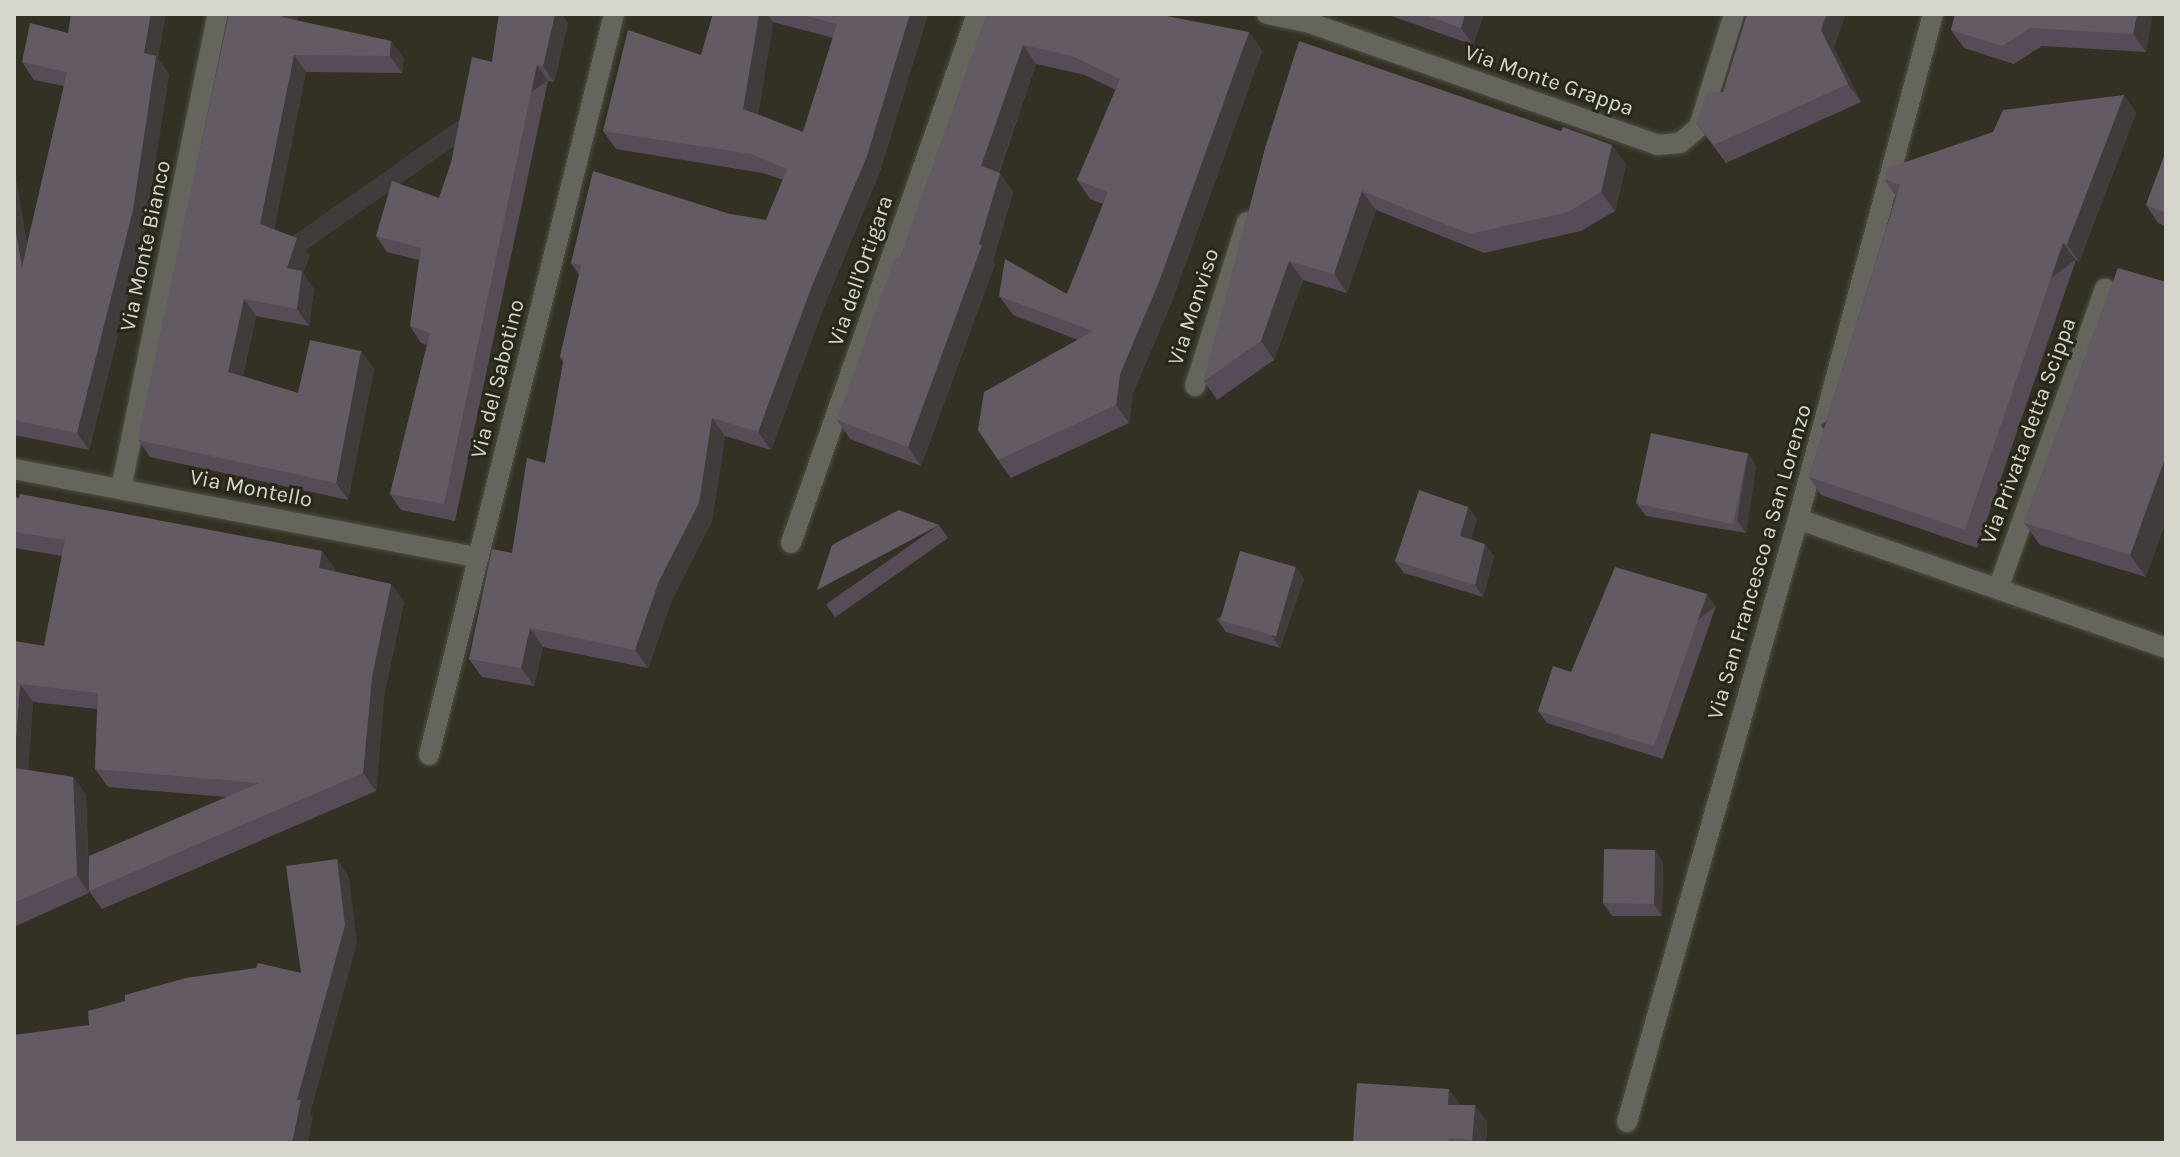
<!DOCTYPE html>
<style>
body{margin:0}
#map{position:relative;width:2180px;height:1157px;overflow:hidden;background:#323123;font-family:Karla,sans-serif}
div>[style]{position:absolute}
.roads{filter:drop-shadow(0 0 2px #504f42) drop-shadow(0 0 2px #504f42)}
.minor>*{height:20px;margin:-10px;padding:0 10px;transform-origin:10px;border-radius:10px;background:#65645d}
.wall>*{inset:0;background:#564b56;transform-origin:0 0}
.shaded-wall>*{inset:0;background:#423b3c;transform-origin:0 0}
.building>*{inset:0;background:#635a63;transform-origin:0 0}
span{translate:-50% -50%;white-space:nowrap;text-align:center;line-height:1.15;-webkit-text-stroke:6px #282719;paint-order:stroke}
.street-label{font-size:22px;color:#d6d6cd}
.frame{position:absolute;inset:0;border:16px solid #d6d6cd;pointer-events:none}
</style>
<div id="map">
<div class="roads">
<div class="minor">
<i style="left:1267px;top:14px;width:44px;rotate:11.8deg"></i>
<i style="left:1310px;top:23px;width:369px;rotate:19.3deg"></i>
<i style="left:1658px;top:145px;width:22px;rotate:-5deg"></i>
<i style="left:1680px;top:143px;width:25px;rotate:-40deg"></i>
<i style="left:1699px;top:127px;width:118px;rotate:-72.8deg"></i>
<i style="left:1195px;top:386px;width:172px;rotate:-72.4deg"></i>
<i style="left:14px;top:469px;width:473px;rotate:10.8deg"></i>
<i style="left:121px;top:489px;width:485px;rotate:-78.5deg"></i>
<i style="left:1798px;top:519px;width:390px;rotate:19.3deg"></i>
<i style="left:791px;top:543px;width:561px;rotate:-70.63deg"></i>
<i style="left:1998px;top:589px;width:319px;rotate:-70.4deg"></i>
<i style="left:429px;top:755px;width:764px;rotate:-75.98deg"></i>
<i style="left:1627px;top:1122px;width:627px;rotate:-74.17deg"></i>
<i style="left:1798px;top:519px;width:523px;rotate:-75.03deg"></i>
</div>
</div>
<div class="wall">
<i style="clip-path:polygon(229px 14px,298px 14px,297px 21px,404px 58px,402px 73px,306px 72px,274px 229px,310px 255px,303px 273px,314px 289px,309px 326px,256px 316px,243px 376px,298px 393px,361px 351px,374px 369px,348px 500px,150px 457px,138px 440px)"></i>
<i style="clip-path:polygon(499px 14px,561px 14px,568px 23px,554px 82px,548px 81px,455px 521px,401px 510px,390px 494px,427px 345px,421px 343px,410px 326px,419px 260px,387px 252px,376px 236px,439px 198px,451px 163px,492px 62px)"></i>
<i style="clip-path:polygon(evenodd,713px 14px,928px 14px,879px 174px,825px 304px,771px 450px,725px 436px,712px 521px,672px 600px,648px 668px,543px 647px,534px 686px,482px 677px,469px 659px,512px 553px,545px 463px,563px 362px,560px 357px,579px 275px,571px 263px,730px 214px,766px 220px,783px 180px,763px 173px,616px 149px,603px 131px,701px 55px,713px 14px,773px 22px,833px 38px,803px 132px,758px 114px,773px 22px)"></i>
<i style="clip-path:polygon(987px 14px,1249px 32px,1262px 51px,1172px 301px,1133px 393px,1129px 423px,1011px 478px,998px 460px,1078px 340px,1013px 315px,999px 296px,1067px 294px,1103px 204px,1090px 199px,1077px 180px,1116px 90px,1085px 75px,1036px 64px,999px 173px,1013px 192px,993px 261px,995px 264px,921px 466px,850px 439px,837px 420px,900px 259px)"></i>
<i style="clip-path:polygon(1386px 14px,1484px 14px,1473px 45px)"></i>
<i style="clip-path:polygon(1955px 14px,2150px 14px,2152px 17px,2146px 52px,2042px 46px,2014px 64px,1964px 48px,1951px 30px)"></i>
<i style="clip-path:polygon(68px 33px,158px 59px,169px 74px,145px 227px,89px 450px,14px 435px,14px 169px,27px 244px,64px 86px,34px 80px,22px 62px)"></i>
<i style="clip-path:polygon(1834px 48px,1861px 102px,1726px 163px,1696px 123px)"></i>
<i style="clip-path:polygon(2124px 95px,2136px 113px,2079px 262px,2076px 260px,1977px 548px,1821px 495px,1809px 477px,1896px 196px,1885px 180px)"></i>
<i style="clip-path:polygon(1266px 145px,1626px 164px,1615px 211px,1581px 231px,1484px 253px,1376px 210px,1347px 293px,1303px 280px,1274px 360px,1217px 400px,1204px 381px)"></i>
<i style="clip-path:polygon(2166px 151px,2166px 226px,2158px 223px,2146px 205px)"></i>
<i style="clip-path:polygon(2118px 268px,2146px 577px,2040px 545px,2024px 523px)"></i>
<i style="clip-path:polygon(1748px 453px,1756px 466px,1746px 533px,1646px 516px,1637px 504px)"></i>
<i style="clip-path:polygon(evenodd,14px 497px,322px 551px,335px 569px,334px 572px,391px 584px,404px 602px,384px 695px,376px 791px,102px 909px,89px 891px,89px 893px,14px 927px,14px 641px,44px 646px,62px 556px,15px 548px,14px 555px,14px 497px,33px 702px,97px 709px,95px 769px,108px 787px,226px 797px,89px 880px,86px 795px,73px 777px,28px 770px,33px 702px)"></i>
<i style="clip-path:polygon(1468px 507px,1477px 519px,1471px 539px,1494px 556px,1483px 597px,1404px 573px,1395px 561px)"></i>
<i style="left:939px;top:525px;width:16px;height:138px;rotate:55deg"></i>
<i style="clip-path:polygon(1296px 567px,1304px 579px,1280px 648px,1226px 632px,1217px 619px)"></i>
<i style="clip-path:polygon(1716px 606px,1663px 759px,1547px 723px,1538px 711px,1571px 672px)"></i>
<i style="clip-path:polygon(1655px 850px,1663px 862px,1662px 916px,1612px 916px,1603px 903px)"></i>
<i style="clip-path:polygon(1460px 1105px,1475px 1105px,1487px 1122px,1486px 1143px,1353px 1143px)"></i>
</div>
<div class="shaded-wall">
<i style="clip-path:polygon(151px 14px,166px 14px,158px 59px,169px 74px,145px 227px,89px 450px,77px 433px)"></i>
<i style="clip-path:polygon(283px 14px,298px 14px,294px 35px,282px 17px)"></i>
<i style="clip-path:polygon(555px 14px,561px 14px,568px 23px,554px 82px,543px 66px)"></i>
<i style="clip-path:polygon(759px 14px,767px 14px,773px 22px,756px 127px,743px 109px)"></i>
<i style="clip-path:polygon(910px 14px,928px 14px,879px 174px,825px 304px,771px 450px,758px 432px)"></i>
<i style="clip-path:polygon(1465px 14px,1484px 14px,1473px 45px,1461px 28px)"></i>
<i style="clip-path:polygon(1827px 14px,1846px 14px,1834px 48px,1861px 102px,1848px 84px,1821px 30px)"></i>
<i style="clip-path:polygon(2137px 14px,2150px 14px,2152px 17px,2146px 52px,2133px 34px)"></i>
<i style="clip-path:polygon(1249px 32px,1262px 51px,1172px 301px,1133px 393px,1129px 423px,1116px 405px,1120px 374px)"></i>
<i style="clip-path:polygon(391px 41px,404px 58px,402px 73px,390px 56px)"></i>
<i style="clip-path:polygon(1023px 45px,1036px 64px,994px 185px,981px 166px)"></i>
<i style="clip-path:polygon(294px 55px,306px 72px,272px 241px,260px 224px)"></i>
<i style="left:537px;top:65px;width:19px;height:449px;rotate:55deg"></i>
<i style="clip-path:polygon(2124px 95px,2136px 113px,2079px 262px,2067px 244px)"></i>
<i style="clip-path:polygon(1612px 145px,1626px 164px,1615px 211px,1601px 192px)"></i>
<i style="clip-path:polygon(14px 169px,34px 284px,22px 267px,14px 221px)"></i>
<i style="clip-path:polygon(1000px 173px,1013px 192px,993px 261px,995px 264px,921px 466px,908px 447px,979px 244px)"></i>
<i style="clip-path:polygon(1362px 191px,1376px 210px,1347px 293px,1334px 274px)"></i>
<i style="clip-path:polygon(297px 238px,310px 255px,303px 273px,314px 289px,309px 326px,297px 309px,287px 268px)"></i>
<i style="left:2063px;top:243px;width:21px;height:303px;rotate:53deg"></i>
<i style="clip-path:polygon(1289px 261px,1303px 280px,1274px 360px,1261px 341px)"></i>
<i style="clip-path:polygon(244px 299px,256px 316px,240px 389px,228px 372px)"></i>
<i style="clip-path:polygon(361px 351px,374px 369px,348px 500px,336px 483px)"></i>
<i style="clip-path:polygon(712px 418px,725px 436px,712px 521px,672px 600px,648px 668px,635px 650px)"></i>
<i style="clip-path:polygon(1748px 453px,1756px 466px,1746px 533px,1737px 520px)"></i>
<i style="clip-path:polygon(2166px 456px,2166px 522px,2146px 577px,2130px 555px)"></i>
<i style="clip-path:polygon(1468px 507px,1477px 519px,1469px 548px,1460px 536px)"></i>
<i style="clip-path:polygon(1485px 544px,1494px 556px,1483px 597px,1475px 585px)"></i>
<i style="clip-path:polygon(322px 551px,335px 569px,331px 586px,319px 568px)"></i>
<i style="clip-path:polygon(1296px 567px,1304px 579px,1280px 648px,1272px 636px)"></i>
<i style="clip-path:polygon(391px 584px,404px 602px,384px 695px,376px 791px,363px 773px,372px 677px)"></i>
<i style="left:1707px;top:594px;width:15px;height:161px;rotate:53deg"></i>
<i style="clip-path:polygon(530px 628px,543px 647px,534px 686px,521px 668px)"></i>
<i style="clip-path:polygon(20px 684px,33px 702px,27px 786px,14px 768px)"></i>
<i style="clip-path:polygon(73px 777px,86px 795px,89px 893px,77px 875px)"></i>
<i style="clip-path:polygon(1655px 850px,1663px 862px,1662px 916px,1654px 904px)"></i>
<i style="clip-path:polygon(337px 859px,349px 877px,357px 943px,310px 1114px,313px 1117px,308px 1143px,292px 1143px,297px 1100px)"></i>
<i style="clip-path:polygon(1449px 1089px,1462px 1107px,1448px 1105px)"></i>
<i style="clip-path:polygon(1475px 1105px,1487px 1122px,1486px 1143px,1475px 1143px,1472px 1140px)"></i>
</div>
<div class="building">
<i style="clip-path:polygon(71px 14px,151px 14px,144px 53px,156px 56px,133px 210px,77px 433px,14px 420px,14px 221px,22px 267px,67px 72px,22px 62px,30px 23px,68px 33px)"></i>
<i style="clip-path:polygon(229px 14px,283px 14px,282px 17px,391px 41px,390px 56px,294px 55px,260px 224px,297px 238px,287px 268px,302px 271px,297px 309px,244px 299px,228px 372px,298px 393px,310px 340px,361px 351px,336px 483px,138px 440px)"></i>
<i style="clip-path:polygon(499px 14px,555px 14px,543px 66px,537px 65px,444px 504px,390px 494px,430px 333px,410px 326px,421px 248px,376px 236px,392px 181px,439px 198px,451px 163px,472px 57px,492px 62px)"></i>
<i style="clip-path:polygon(713px 14px,759px 14px,743px 109px,803px 132px,837px 24px,798px 14px,910px 14px,867px 156px,812px 286px,758px 432px,712px 418px,699px 503px,659px 581px,635px 650px,530px 628px,521px 668px,469px 659px,492px 549px,512px 553px,527px 458px,545px 463px,564px 358px,560px 357px,581px 265px,571px 263px,593px 171px,730px 214px,766px 220px,787px 169px,751px 154px,603px 131px,628px 30px,701px 55px)"></i>
<i style="clip-path:polygon(987px 14px,1156px 14px,1249px 32px,1159px 282px,1120px 374px,1116px 405px,998px 460px,978px 430px,984px 392px,1093px 331px,999px 296px,1005px 259px,1067px 294px,1108px 192px,1077px 180px,1120px 79px,1072px 56px,1023px 45px,981px 166px,1000px 173px,979px 244px,982px 245px,908px 447px,837px 420px,895px 257px,900px 259px)"></i>
<i style="clip-path:polygon(1423px 14px,1465px 14px,1461px 28px)"></i>
<i style="clip-path:polygon(1747px 14px,1827px 14px,1821px 30px,1848px 84px,1714px 145px,1696px 123px,1707px 93px,1723px 92px)"></i>
<i style="clip-path:polygon(1955px 14px,2137px 14px,2133px 34px,2030px 28px,2002px 46px,1951px 30px)"></i>
<i style="clip-path:polygon(1299px 41px,1561px 131px,1563px 127px,1612px 145px,1601px 192px,1568px 212px,1470px 234px,1362px 191px,1334px 274px,1289px 261px,1261px 341px,1204px 381px,1266px 145px)"></i>
<i style="clip-path:polygon(2124px 95px,2067px 244px,2063px 243px,1965px 530px,1809px 477px,1900px 185px,1885px 180px,1888px 168px,1993px 132px,2003px 110px)"></i>
<i style="clip-path:polygon(2166px 151px,2166px 213px,2146px 205px)"></i>
<i style="clip-path:polygon(2118px 268px,2166px 282px,2166px 456px,2130px 555px,2024px 523px)"></i>
<i style="left:1651px;top:433px;width:99px;height:72px;rotate:12deg"></i>
<i style="clip-path:polygon(1419px 490px,1468px 507px,1460px 536px,1485px 544px,1475px 585px,1395px 561px)"></i>
<i style="clip-path:polygon(20px 494px,322px 551px,319px 568px,391px 584px,372px 677px,363px 773px,89px 891px,89px 856px,259px 783px,95px 769px,98px 693px,20px 684px,14px 768px,73px 777px,77px 875px,14px 903px,14px 641px,44px 646px,65px 540px,14px 532px,14px 497px,19px 498px)"></i>
<i style="clip-path:polygon(899px 510px,939px 525px,817px 590px,832px 545px)"></i>
<i style="left:1240px;top:551px;width:58px;height:72px;rotate:16deg"></i>
<i style="clip-path:polygon(1615px 567px,1707px 594px,1654px 746px,1538px 711px,1553px 666px,1571px 672px)"></i>
<i style="left:1604px;top:849px;width:51px;height:54px;rotate:1deg"></i>
<i style="clip-path:polygon(337px 859px,345px 925px,297px 1100px,301px 1100px,292px 1143px,14px 1143px,14px 1035px,89px 1025px,88px 1011px,125px 1001px,125px 995px,186px 978px,256px 968px,258px 963px,301px 973px,286px 866px)"></i>
<i style="clip-path:polygon(1357px 1083px,1449px 1089px,1448px 1105px,1475px 1105px,1472px 1140px,1449px 1138px,1448px 1143px,1353px 1143px)"></i>
</div>
<div class="street-label">
<span style="left:1549px;top:81px;rotate:19deg">Via Monte Grappa</span>
<span style="left:146px;top:246px;rotate:-78deg">Via Monte Bianco</span>
<span style="left:861px;top:271px;rotate:-71deg">Via dell'Ortigara</span>
<span style="left:1194px;top:307px;rotate:-72deg">Via Monviso</span>
<span style="left:498px;top:379px;rotate:-76deg">Via del Sabotino</span>
<span style="left:2029px;top:431px;rotate:-70deg">Via Privata detta Scippa</span>
<span style="left:251px;top:489px;rotate:11deg">Via Montello</span>
<span style="left:1760px;top:562px;rotate:-74deg">Via San Francesco a San Lorenzo</span>
</div>
<div class="frame"></div>
</div>
